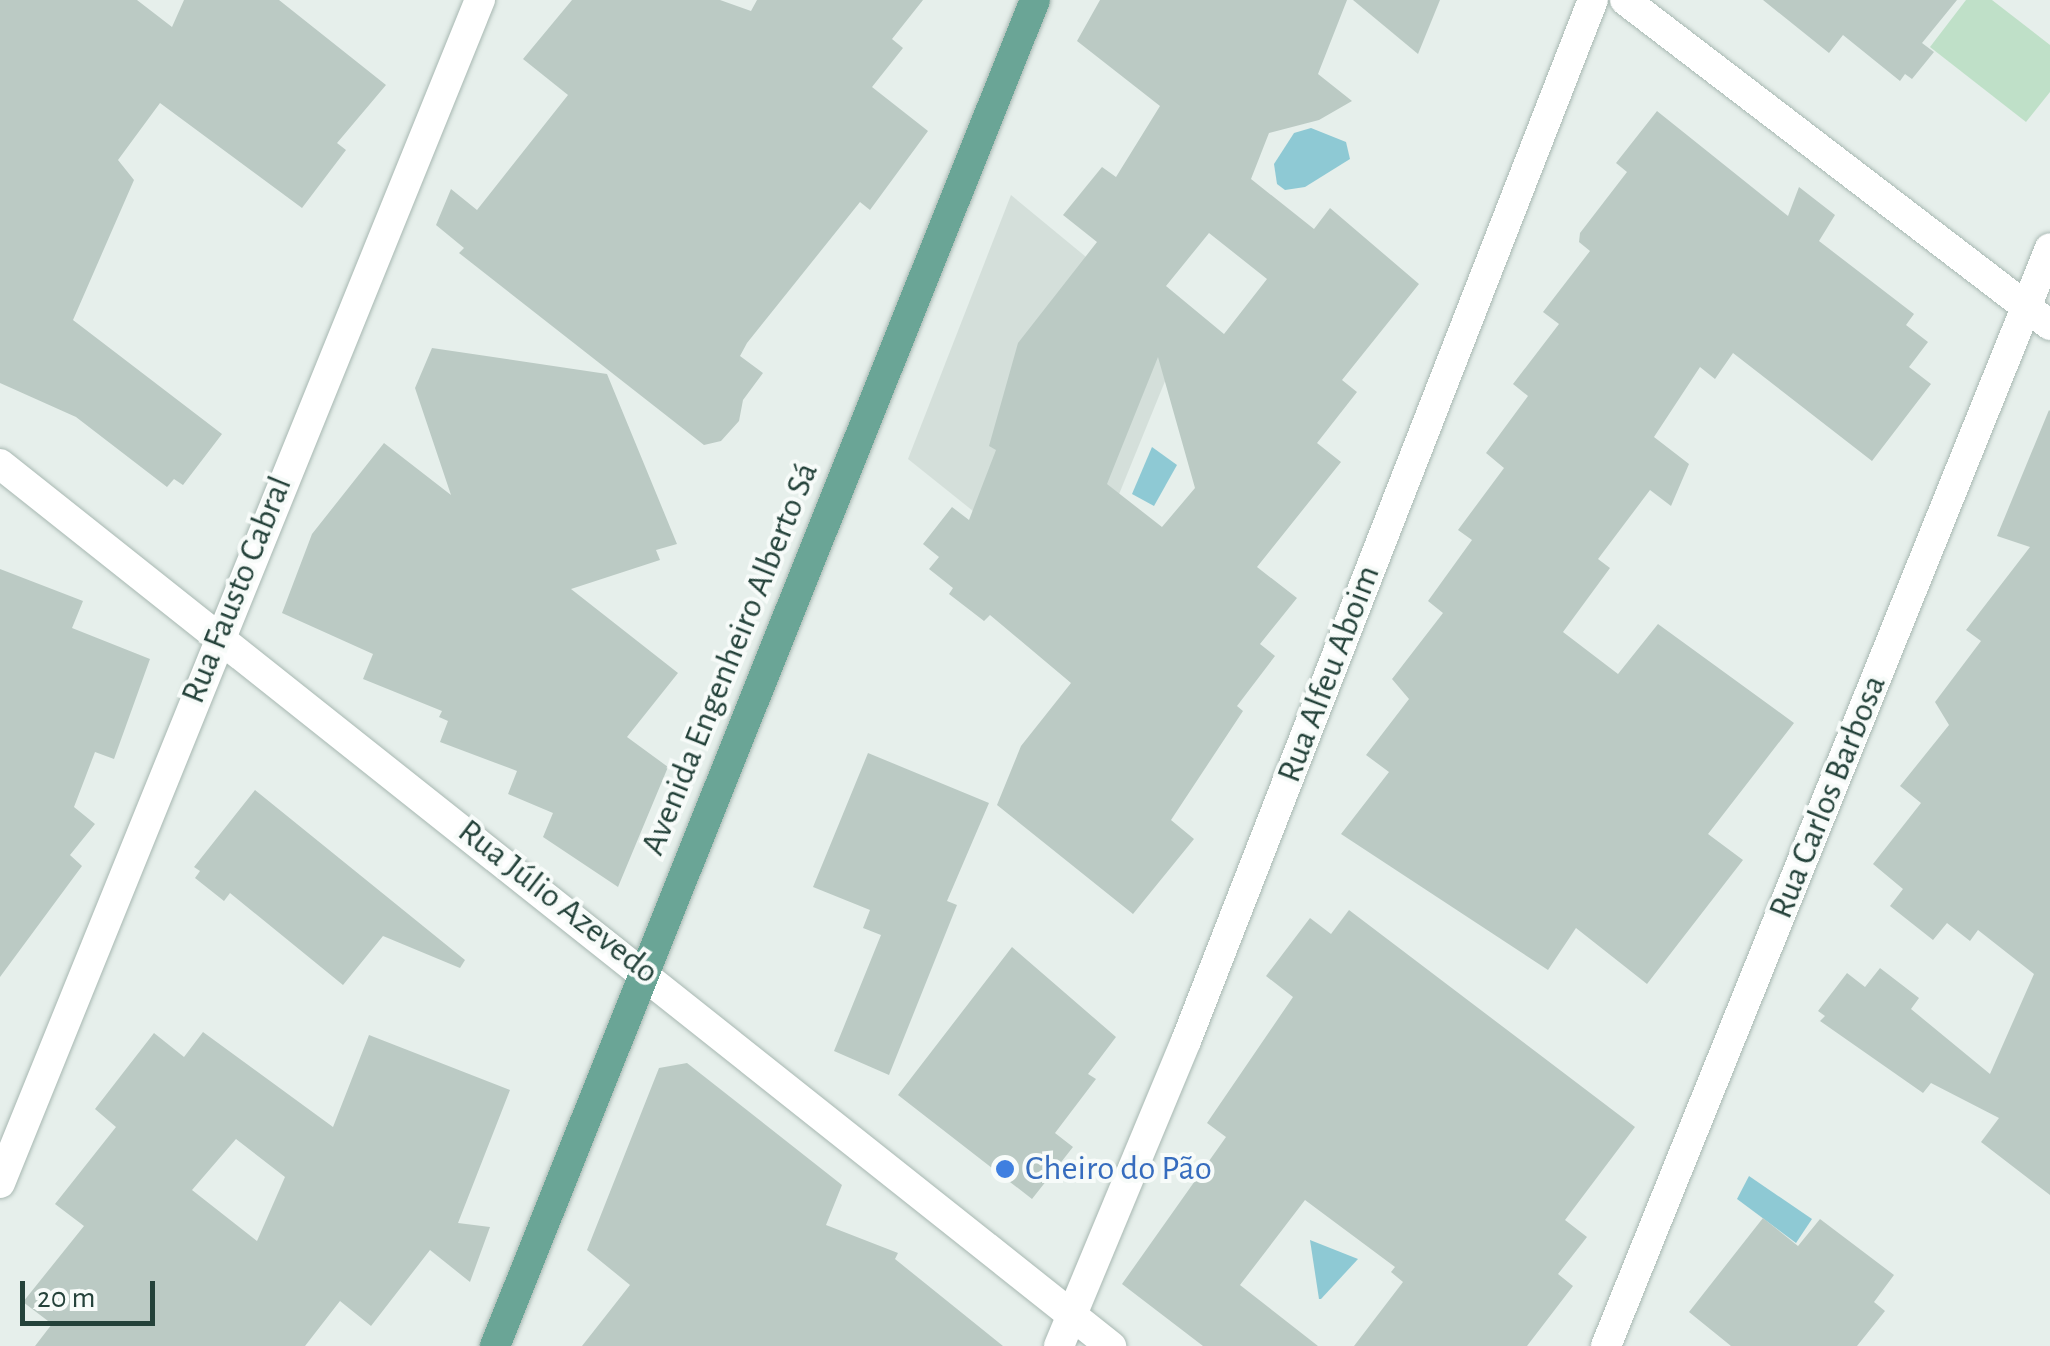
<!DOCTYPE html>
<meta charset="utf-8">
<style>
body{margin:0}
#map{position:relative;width:2050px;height:1346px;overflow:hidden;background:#e6efeb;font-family:"Alegreya Sans",sans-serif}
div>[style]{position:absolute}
.built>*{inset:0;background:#d4dfda}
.green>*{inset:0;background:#bfe0c8}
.water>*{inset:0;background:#8ec9d4}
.building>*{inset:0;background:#bbcac4}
.roads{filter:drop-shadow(0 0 2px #a8b8b2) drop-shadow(0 0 2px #a8b8b2)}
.minor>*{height:30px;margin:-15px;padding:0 15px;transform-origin:15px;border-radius:15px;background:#fff}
.primary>*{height:30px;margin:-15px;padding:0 15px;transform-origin:15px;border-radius:15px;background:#6aa596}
.dots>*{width:28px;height:28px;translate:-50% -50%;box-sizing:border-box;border:5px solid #f7fbf9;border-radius:50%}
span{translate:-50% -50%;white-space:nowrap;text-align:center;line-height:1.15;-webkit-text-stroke:8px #f7fbf9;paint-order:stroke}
.street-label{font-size:35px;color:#24423a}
.shop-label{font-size:35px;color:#366cbe}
.left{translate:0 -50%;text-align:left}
.scale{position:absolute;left:20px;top:1281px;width:135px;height:45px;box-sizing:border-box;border:5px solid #24423a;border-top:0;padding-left:12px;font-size:30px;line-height:35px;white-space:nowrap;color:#24423a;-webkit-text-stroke:8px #f7fbf9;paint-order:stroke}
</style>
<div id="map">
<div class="built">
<i style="clip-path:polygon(1011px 195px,1183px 337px,1078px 595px,908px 459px)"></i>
</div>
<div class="green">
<i style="clip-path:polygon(1966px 0,1992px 0,2050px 45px,2050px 92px,2026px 122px,1930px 47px)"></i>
</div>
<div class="water">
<i style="clip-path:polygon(1311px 128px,1346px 142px,1350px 159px,1305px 187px,1285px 190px,1277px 184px,1274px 164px,1294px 133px)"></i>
<i style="clip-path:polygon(1152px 447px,1177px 465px,1154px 506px,1132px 494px)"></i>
<i style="clip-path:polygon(1749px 1176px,1812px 1219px,1796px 1243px,1737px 1199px)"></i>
<i style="clip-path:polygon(1310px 1240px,1358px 1259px,1321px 1299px,1319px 1299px)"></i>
</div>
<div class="building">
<i style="clip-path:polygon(0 0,137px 0,172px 27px,184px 0,279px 0,386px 85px,337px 143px,346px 150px,302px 208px,160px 103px,118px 160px,134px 180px,73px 320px,222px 434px,183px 485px,174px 479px,167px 487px,76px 417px,0 383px)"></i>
<i style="clip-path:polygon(572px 0,720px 0,751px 11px,757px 0,923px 0,892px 39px,903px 48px,872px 87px,928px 131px,870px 210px,860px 202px,747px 343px,740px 356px,763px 373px,743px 400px,739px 421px,721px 441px,704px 445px,459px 253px,464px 248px,436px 225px,451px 189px,477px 210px,568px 95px,523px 59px)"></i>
<i style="clip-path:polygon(evenodd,1100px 0,1347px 0,1318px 74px,1352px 101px,1319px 120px,1269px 133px,1251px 179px,1314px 229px,1330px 208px,1419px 284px,1342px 380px,1357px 392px,1317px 443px,1341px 462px,1257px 567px,1297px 598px,1260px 644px,1275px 656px,1237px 706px,1243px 711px,1171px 820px,1194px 839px,1133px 914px,997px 805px,1021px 746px,1071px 683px,990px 615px,984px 621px,949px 594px,953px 588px,929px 569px,939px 557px,923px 544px,952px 507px,969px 520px,996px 450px,989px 446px,1018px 343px,1097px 242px,1063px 215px,1102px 167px,1116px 177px,1160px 106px,1077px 41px,1100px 0,1209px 233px,1267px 279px,1224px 334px,1166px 286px,1209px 233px,1100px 0,1158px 357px,1195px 488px,1162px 527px,1107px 484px,1158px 357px)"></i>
<i style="clip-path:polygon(1353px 0,1440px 0,1418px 54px)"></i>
<i style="clip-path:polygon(1763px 0,1957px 0,1922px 43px,1934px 52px,1912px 79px,1905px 74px,1900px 81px,1843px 35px,1829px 53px)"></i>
<i style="clip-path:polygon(1657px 111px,1788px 216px,1799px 187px,1835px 215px,1819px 241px,1914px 314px,1906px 325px,1928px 342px,1909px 367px,1931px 384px,1872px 461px,1733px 353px,1715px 379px,1700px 367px,1654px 437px,1689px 464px,1671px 506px,1650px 490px,1598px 559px,1610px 568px,1563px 632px,1618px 674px,1658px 624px,1794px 723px,1708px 834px,1743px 860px,1647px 984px,1576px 928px,1548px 970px,1341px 834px,1389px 772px,1366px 755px,1409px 699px,1392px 679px,1443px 613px,1428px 601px,1472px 540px,1458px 530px,1504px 468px,1486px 453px,1528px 396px,1513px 384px,1559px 324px,1543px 312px,1590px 251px,1579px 242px,1580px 233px,1627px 172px,1616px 163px)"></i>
<i style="clip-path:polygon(432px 348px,607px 374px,677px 544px,656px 550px,660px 560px,571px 589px,678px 673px,627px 737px,668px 767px,618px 887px,543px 837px,553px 813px,508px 794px,517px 771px,440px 742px,448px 721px,439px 717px,442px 711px,363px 679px,373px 654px,282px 613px,312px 534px,384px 443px,451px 495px,415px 388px)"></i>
<i style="clip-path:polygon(2049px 410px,2050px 411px,2050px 1195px,1981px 1142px,1999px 1118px,1931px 1083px,1923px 1093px,1820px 1021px,1825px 1016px,1818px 1011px,1847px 973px,1865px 987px,1880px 968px,1919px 998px,1911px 1009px,1990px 1074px,2034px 974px,1978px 930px,1970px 941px,1947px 923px,1933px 940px,1890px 906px,1903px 889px,1873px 864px,1921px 803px,1900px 786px,1949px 725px,1935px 702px,1981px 641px,1966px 630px,2030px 547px,1997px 536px)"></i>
<i style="clip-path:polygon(0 569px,83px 601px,72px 628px,150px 659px,114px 759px,95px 752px,74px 807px,95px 824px,70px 855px,82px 866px,0 977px)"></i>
<i style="clip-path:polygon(868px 753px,989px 803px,947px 901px,957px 905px,889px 1075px,834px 1051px,881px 935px,863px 928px,870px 910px,813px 887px)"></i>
<i style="clip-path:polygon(255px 790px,465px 960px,460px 968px,383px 936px,343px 985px,230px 893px,224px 901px,195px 878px,200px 871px,194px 867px)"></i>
<i style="clip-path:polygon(1349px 910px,1635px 1127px,1565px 1220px,1587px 1237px,1558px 1274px,1573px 1286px,1527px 1346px,1354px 1346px,1403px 1282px,1391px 1272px,1395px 1267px,1305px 1200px,1240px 1285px,1318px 1346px,1203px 1346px,1122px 1284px,1226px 1137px,1207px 1123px,1293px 997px,1266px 976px,1310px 918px,1331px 934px)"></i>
<i style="clip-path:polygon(1012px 947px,1116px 1037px,1088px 1074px,1096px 1079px,1055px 1133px,1073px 1147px,1032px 1199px,898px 1095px)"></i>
<i style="clip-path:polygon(evenodd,203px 1032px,333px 1127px,369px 1035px,510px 1090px,458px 1223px,490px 1227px,470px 1282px,430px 1250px,371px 1326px,340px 1301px,305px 1346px,35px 1346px,52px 1324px,23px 1302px,84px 1226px,55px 1204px,116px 1127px,95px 1109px,154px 1033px,184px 1057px,203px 1032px,236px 1139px,285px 1177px,257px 1241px,192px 1190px,236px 1139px)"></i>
<i style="clip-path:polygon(687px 1063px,842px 1185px,826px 1225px,898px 1253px,895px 1259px,1003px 1346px,582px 1346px,630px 1285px,587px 1250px,659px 1068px)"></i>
<i style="clip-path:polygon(1763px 1218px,1798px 1246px,1820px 1219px,1894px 1275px,1874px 1302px,1885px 1311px,1857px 1346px,1731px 1346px,1689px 1312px)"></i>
</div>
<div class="roads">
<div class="minor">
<i style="left:1625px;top:0;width:535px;rotate:37.41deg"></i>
<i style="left:0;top:464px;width:1419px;rotate:38.45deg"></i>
<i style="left:0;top:1183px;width:1277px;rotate:-67.92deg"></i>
<i style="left:1059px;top:1346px;width:330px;rotate:-67.4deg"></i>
<i style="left:1186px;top:1041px;width:1118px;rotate:-68.65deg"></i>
<i style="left:1606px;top:1346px;width:1184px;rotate:-67.98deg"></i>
</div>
<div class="primary">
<i style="left:495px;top:1346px;width:1450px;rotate:-68.14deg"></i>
</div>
</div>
<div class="dots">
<i style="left:1005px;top:1169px;background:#3f7fe0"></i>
</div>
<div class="street-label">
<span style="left:237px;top:590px;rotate:-68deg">Rua Fausto Cabral</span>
<span style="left:730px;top:659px;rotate:-68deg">Avenida Engenheiro Alberto Sá</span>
<span style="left:1329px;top:674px;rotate:-69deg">Rua Alfeu Aboim</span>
<span style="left:1828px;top:797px;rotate:-68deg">Rua Carlos Barbosa</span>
<span style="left:558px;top:902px;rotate:38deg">Rua Júlio Azevedo</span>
</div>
<div class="shop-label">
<span class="left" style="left:1025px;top:1169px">Cheiro do Pão</span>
</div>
<div class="scale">20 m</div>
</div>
